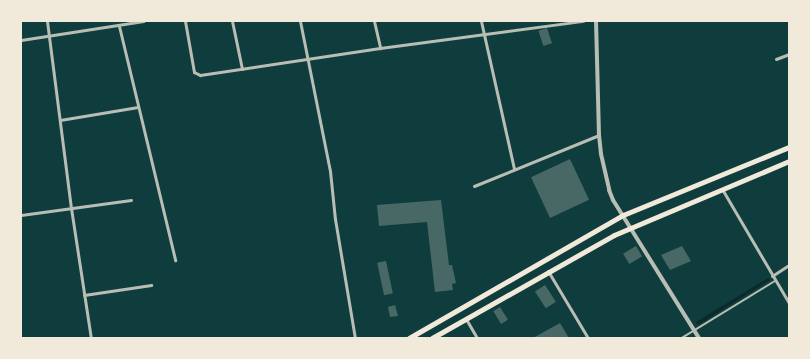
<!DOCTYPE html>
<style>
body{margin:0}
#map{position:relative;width:810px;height:359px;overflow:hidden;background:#0f3d3e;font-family:"Fira Sans Condensed",sans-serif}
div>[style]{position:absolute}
.water>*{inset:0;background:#0a2a2b}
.building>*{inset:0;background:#486865;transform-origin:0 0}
.service>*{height:1.5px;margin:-0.75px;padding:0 0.75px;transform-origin:0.75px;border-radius:0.75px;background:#b8beb3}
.minor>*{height:3px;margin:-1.5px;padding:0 1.5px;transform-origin:1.5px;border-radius:1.5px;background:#b8beb3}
.tertiary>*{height:4px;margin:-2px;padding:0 2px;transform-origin:2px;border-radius:2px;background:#b8beb3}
.trunk>*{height:5px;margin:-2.5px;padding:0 2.5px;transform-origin:2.5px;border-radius:2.5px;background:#f1e9da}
span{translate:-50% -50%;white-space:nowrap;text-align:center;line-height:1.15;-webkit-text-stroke:3.5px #f1e9da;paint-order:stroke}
.frame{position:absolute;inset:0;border:22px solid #f1e9da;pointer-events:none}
</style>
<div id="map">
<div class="water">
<i style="clip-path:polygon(768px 278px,770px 280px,698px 325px,696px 322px)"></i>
</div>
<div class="building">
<i style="left:547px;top:28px;width:16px;height:9px;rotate:72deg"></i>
<i style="left:570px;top:159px;width:45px;height:43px;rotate:65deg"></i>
<i style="clip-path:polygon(441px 200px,449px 265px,452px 265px,456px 283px,452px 284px,453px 290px,435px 292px,427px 222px,379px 226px,377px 205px)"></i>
<i style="left:636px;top:246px;width:12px;height:15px;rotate:59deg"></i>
<i style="clip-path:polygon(682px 246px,691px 261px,670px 270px,661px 255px)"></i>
<i style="left:386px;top:261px;width:33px;height:9px;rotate:78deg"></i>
<i style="left:545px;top:285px;width:20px;height:12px;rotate:57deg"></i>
<i style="clip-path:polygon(395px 305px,398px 316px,390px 317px,388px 307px)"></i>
<i style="left:500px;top:307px;width:15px;height:8px;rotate:58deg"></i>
<i style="clip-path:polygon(560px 323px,569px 338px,533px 338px)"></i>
</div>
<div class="service">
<i style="left:682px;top:338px;width:109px;rotate:-31.5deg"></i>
</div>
<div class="minor">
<i style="left:47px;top:21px;width:189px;rotate:82.7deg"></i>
<i style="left:71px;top:208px;width:132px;rotate:81.3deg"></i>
<i style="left:185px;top:21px;width:52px;rotate:80deg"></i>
<i style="left:194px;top:72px;width:7px;rotate:27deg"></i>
<i style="left:200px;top:75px;width:182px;rotate:-8.5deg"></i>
<i style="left:380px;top:48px;width:205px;rotate:-7.6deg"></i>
<i style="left:232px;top:21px;width:49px;rotate:78.2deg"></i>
<i style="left:300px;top:21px;width:153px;rotate:78.7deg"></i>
<i style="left:330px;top:171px;width:48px;rotate:84.1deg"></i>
<i style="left:335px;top:219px;width:121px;rotate:80.5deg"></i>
<i style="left:374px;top:21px;width:28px;rotate:77deg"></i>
<i style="left:481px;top:21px;width:152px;rotate:77.4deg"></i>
<i style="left:119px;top:26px;width:241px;rotate:76.5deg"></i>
<i style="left:21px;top:40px;width:124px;rotate:-8.8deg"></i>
<i style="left:776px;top:59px;width:14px;rotate:-21deg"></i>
<i style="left:60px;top:120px;width:79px;rotate:-9.5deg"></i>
<i style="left:474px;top:186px;width:135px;rotate:-22.2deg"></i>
<i style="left:722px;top:189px;width:132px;rotate:59.6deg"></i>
<i style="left:21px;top:215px;width:111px;rotate:-7.8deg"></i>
<i style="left:548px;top:271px;width:78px;rotate:59.2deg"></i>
<i style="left:772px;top:276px;width:20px;rotate:-33deg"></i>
<i style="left:84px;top:295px;width:68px;rotate:-8.5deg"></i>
<i style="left:466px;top:319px;width:22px;rotate:60deg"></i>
</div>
<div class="tertiary">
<i style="left:596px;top:21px;width:114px;rotate:88.5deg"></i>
<i style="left:599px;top:135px;width:19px;rotate:84deg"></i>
<i style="left:601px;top:154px;width:37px;rotate:77deg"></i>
<i style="left:609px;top:190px;width:11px;rotate:68deg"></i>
<i style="left:613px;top:200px;width:163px;rotate:58.1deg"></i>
</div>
<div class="trunk">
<i style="left:409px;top:338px;width:247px;rotate:-29.9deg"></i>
<i style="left:623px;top:215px;width:179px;rotate:-22.3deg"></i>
<i style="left:432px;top:338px;width:209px;rotate:-29.5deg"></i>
<i style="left:614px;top:235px;width:190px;rotate:-22.9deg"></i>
</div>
<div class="frame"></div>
</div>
